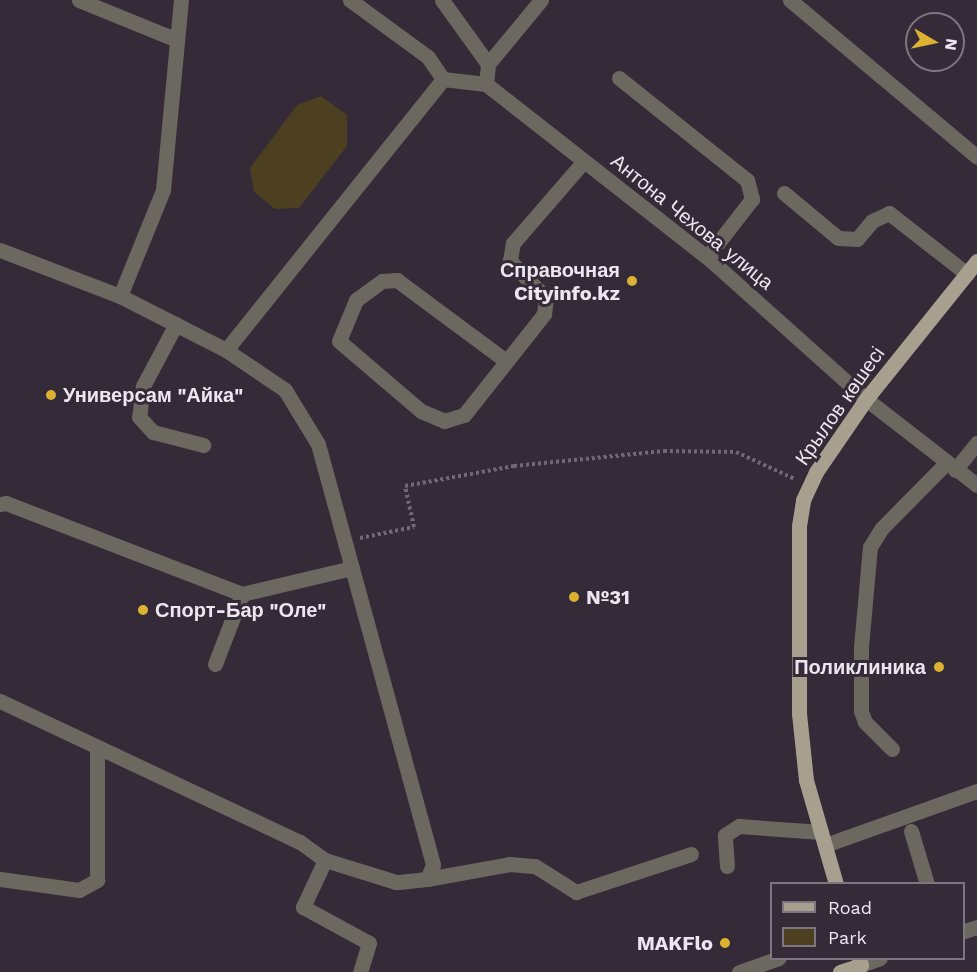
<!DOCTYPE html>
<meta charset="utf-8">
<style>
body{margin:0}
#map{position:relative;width:977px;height:972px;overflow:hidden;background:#342a38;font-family:"Work Sans",sans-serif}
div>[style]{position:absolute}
.green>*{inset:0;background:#4c4021}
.path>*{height:4px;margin-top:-2px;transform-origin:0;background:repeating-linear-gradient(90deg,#716874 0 3px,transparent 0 6px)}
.minor>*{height:15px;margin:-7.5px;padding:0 7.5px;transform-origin:7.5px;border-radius:7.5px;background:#6b685f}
.major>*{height:15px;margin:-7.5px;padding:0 7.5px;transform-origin:7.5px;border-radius:7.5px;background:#a7a08f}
.dots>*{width:16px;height:16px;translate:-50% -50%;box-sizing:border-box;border:3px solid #342a38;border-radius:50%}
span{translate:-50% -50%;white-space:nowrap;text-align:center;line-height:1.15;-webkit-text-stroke:6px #342a38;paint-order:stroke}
.street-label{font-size:20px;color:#ede6f0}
.poi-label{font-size:20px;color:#ede6f0;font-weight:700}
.right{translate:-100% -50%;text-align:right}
.left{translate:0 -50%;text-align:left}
.legend{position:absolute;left:770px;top:882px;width:195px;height:78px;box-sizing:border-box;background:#342a38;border:2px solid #7e7582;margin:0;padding:8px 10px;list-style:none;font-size:18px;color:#ede6f0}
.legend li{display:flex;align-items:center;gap:12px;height:30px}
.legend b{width:30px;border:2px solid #7e7582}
.north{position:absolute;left:905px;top:12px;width:60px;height:60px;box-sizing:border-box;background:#342a38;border:2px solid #7e7582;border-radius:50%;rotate:99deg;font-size:16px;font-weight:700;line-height:24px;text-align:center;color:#ede6f0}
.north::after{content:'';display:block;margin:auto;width:21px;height:27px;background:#dcb233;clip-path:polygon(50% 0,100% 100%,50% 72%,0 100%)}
</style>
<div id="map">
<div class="green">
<div style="clip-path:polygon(321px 96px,347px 115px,347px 146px,299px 208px,275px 209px,254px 192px,250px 168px,297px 105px)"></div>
</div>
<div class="path">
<div style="left:360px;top:538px;width:55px;rotate:-11.5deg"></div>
<div style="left:414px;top:527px;width:42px;rotate:-102.4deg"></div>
<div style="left:405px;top:486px;width:111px;rotate:-10.4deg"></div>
<div style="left:514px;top:466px;width:151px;rotate:-5.7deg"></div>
<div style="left:664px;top:451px;width:72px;rotate:0.8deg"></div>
<div style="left:736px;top:452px;width:65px;rotate:24.6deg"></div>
</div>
<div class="minor">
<div style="left:79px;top:0;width:106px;rotate:22.2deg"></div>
<div style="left:350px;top:0;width:97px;rotate:36.2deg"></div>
<div style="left:428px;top:57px;width:27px;rotate:56deg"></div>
<div style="left:442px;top:0;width:79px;rotate:54.3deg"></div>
<div style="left:790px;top:0;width:244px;rotate:40deg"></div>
<div style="left:619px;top:78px;width:164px;rotate:38.6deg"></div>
<div style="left:747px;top:180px;width:20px;rotate:75deg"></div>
<div style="left:752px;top:199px;width:73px;rotate:127.8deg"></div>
<div style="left:486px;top:84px;width:281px;rotate:38.1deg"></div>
<div style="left:707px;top:257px;width:213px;rotate:41.8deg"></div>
<div style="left:866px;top:399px;width:140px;rotate:37.8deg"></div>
<div style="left:784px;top:193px;width:70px;rotate:39.8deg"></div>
<div style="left:838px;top:238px;width:19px;rotate:3deg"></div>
<div style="left:857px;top:239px;width:23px;rotate:-50deg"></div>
<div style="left:872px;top:221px;width:19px;rotate:-25deg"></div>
<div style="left:889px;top:213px;width:99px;rotate:38deg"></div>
<div style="left:0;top:250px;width:129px;rotate:21deg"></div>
<div style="left:120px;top:296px;width:119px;rotate:27deg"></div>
<div style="left:226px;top:350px;width:71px;rotate:34.1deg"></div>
<div style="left:285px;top:390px;width:63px;rotate:58.6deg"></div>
<div style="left:318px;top:444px;width:436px;rotate:74.7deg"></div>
<div style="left:433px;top:865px;width:15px;rotate:113deg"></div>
<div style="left:427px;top:879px;width:31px;rotate:174deg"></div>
<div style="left:396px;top:882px;width:74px;rotate:-162.8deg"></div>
<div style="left:120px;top:296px;width:114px;rotate:-67.9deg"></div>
<div style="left:163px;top:190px;width:191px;rotate:-84.6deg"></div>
<div style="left:176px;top:324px;width:70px;rotate:118deg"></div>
<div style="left:143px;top:386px;width:31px;rotate:97deg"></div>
<div style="left:139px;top:417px;width:21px;rotate:47deg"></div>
<div style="left:153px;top:432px;width:52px;rotate:14.6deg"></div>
<div style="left:226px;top:350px;width:347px;rotate:-51.3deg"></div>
<div style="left:443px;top:79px;width:43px;rotate:6.6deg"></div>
<div style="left:486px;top:84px;width:20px;rotate:-84deg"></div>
<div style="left:488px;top:64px;width:83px;rotate:-50.4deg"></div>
<div style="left:506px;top:361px;width:136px;rotate:-143.4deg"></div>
<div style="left:397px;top:280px;width:15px;rotate:176deg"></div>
<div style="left:382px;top:281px;width:32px;rotate:144deg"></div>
<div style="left:356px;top:300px;width:44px;rotate:112.5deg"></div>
<div style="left:339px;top:341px;width:108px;rotate:40.5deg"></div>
<div style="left:421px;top:411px;width:25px;rotate:23deg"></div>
<div style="left:444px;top:421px;width:21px;rotate:-17deg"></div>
<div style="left:464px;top:415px;width:129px;rotate:-51.6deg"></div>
<div style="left:544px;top:314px;width:16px;rotate:-83deg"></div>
<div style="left:546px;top:298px;width:52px;rotate:-134.2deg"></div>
<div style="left:510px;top:261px;width:18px;rotate:-81deg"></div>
<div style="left:513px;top:243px;width:108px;rotate:-49.1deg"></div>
<div style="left:955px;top:470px;width:35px;rotate:-51deg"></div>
<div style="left:0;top:504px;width:6px;rotate:-9deg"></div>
<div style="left:6px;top:503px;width:253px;rotate:21.1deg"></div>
<div style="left:242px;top:594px;width:113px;rotate:-13.3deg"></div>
<div style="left:215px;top:664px;width:75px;rotate:-68.9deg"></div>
<div style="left:0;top:701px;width:331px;rotate:25.2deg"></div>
<div style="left:300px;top:842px;width:31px;rotate:36deg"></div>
<div style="left:325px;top:860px;width:52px;rotate:115.1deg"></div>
<div style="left:303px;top:907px;width:75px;rotate:28.6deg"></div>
<div style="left:369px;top:943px;width:30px;rotate:107deg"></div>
<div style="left:892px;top:749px;width:38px;rotate:-135deg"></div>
<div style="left:865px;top:722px;width:12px;rotate:-110deg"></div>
<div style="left:861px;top:711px;width:64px;rotate:-90deg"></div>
<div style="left:861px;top:647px;width:100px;rotate:-84.9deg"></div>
<div style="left:870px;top:547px;width:22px;rotate:-58deg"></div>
<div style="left:882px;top:528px;width:91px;rotate:-45.4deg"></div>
<div style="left:911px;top:831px;width:55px;rotate:73.2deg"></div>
<div style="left:825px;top:845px;width:161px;rotate:-19.6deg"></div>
<div style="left:727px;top:866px;width:31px;rotate:-94deg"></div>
<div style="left:725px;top:835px;width:17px;rotate:-33deg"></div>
<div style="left:739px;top:826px;width:82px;rotate:4.2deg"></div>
<div style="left:0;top:879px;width:80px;rotate:7.9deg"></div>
<div style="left:79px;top:890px;width:21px;rotate:-29deg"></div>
<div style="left:97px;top:880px;width:132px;rotate:-90deg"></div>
<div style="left:427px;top:879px;width:84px;rotate:-10.2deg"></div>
<div style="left:510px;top:864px;width:25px;rotate:5deg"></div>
<div style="left:535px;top:866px;width:49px;rotate:32.4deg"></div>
<div style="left:576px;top:892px;width:121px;rotate:-18.3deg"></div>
<div style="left:964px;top:931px;width:14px;rotate:-17deg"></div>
<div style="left:861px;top:965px;width:20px;rotate:-20deg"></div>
<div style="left:739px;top:972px;width:42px;rotate:-19.3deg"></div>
</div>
<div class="major">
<div style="left:836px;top:884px;width:108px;rotate:-106.1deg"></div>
<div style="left:806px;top:780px;width:67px;rotate:-96deg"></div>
<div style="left:799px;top:713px;width:187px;rotate:-90deg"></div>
<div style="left:799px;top:526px;width:26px;rotate:-81deg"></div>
<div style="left:803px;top:500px;width:31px;rotate:-65deg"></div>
<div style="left:816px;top:472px;width:88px;rotate:-55.6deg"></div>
<div style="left:866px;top:399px;width:177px;rotate:-51.2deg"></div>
<div style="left:840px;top:972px;width:22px;rotate:-18deg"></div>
<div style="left:861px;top:965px;width:7px;rotate:-106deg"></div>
</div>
<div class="dots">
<div style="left:632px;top:281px;background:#dcb233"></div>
<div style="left:51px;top:395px;background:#dcb233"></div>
<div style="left:574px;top:597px;background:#dcb233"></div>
<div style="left:143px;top:610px;background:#dcb233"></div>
<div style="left:939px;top:667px;background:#dcb233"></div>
<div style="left:725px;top:943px;background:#dcb233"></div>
</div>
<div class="street-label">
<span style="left:692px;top:222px;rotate:39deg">Антона Чехова улица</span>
<span style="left:840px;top:406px;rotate:-55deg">Крылов көшесі</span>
</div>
<div class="poi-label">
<span class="right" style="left:620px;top:282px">Справочная<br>Cityinfo.kz</span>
<span class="left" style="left:63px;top:395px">Универсам "Айка"</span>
<span class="left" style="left:586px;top:597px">№31</span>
<span class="left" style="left:155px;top:610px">Спорт-Бар "Оле"</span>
<span class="right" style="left:926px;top:667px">Поликлиника</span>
<span class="right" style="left:713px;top:943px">MAKFlo</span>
</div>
<ul class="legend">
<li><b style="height:8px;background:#a7a08f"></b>Road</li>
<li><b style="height:16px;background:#4c4021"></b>Park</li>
</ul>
<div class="north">N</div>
</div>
